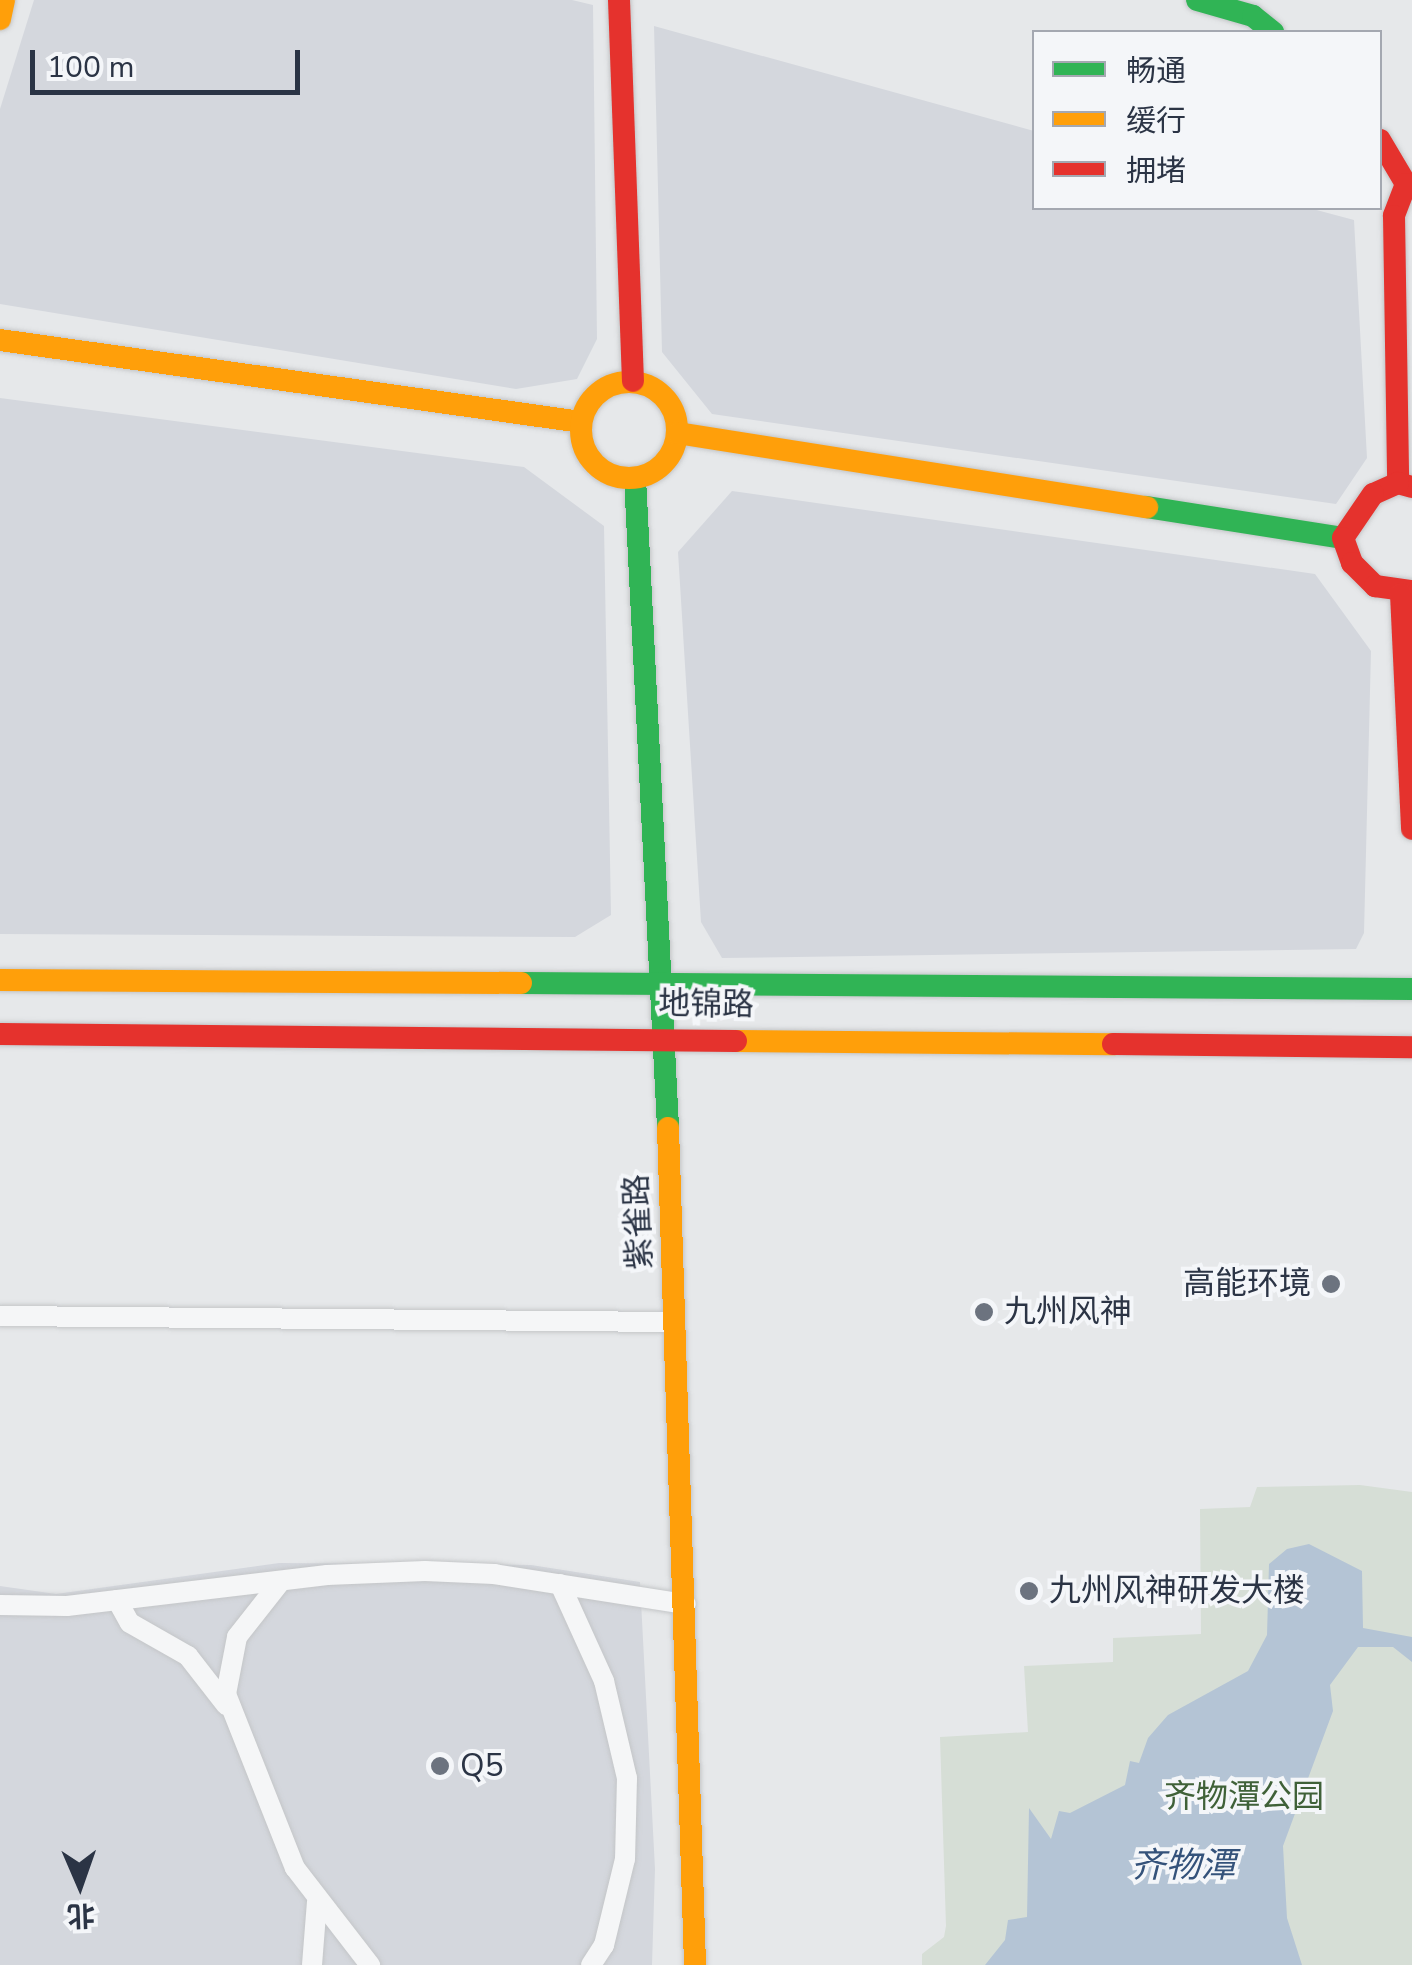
<!DOCTYPE html>
<meta charset="utf-8">
<style>
body{margin:0}
#map{position:relative;width:1412px;height:1965px;overflow:hidden;background:#e6e8ea;font-family:"Nunito Sans","Noto Sans SC",sans-serif}
div>[style]{position:absolute}
.built>*{inset:0;background:#d4d7dd}
.green>*{inset:0;background:#d6ded6}
.water>*{inset:0;background:#b4c4d5}
.roads{filter:drop-shadow(0 0 2px #c4c6c8) drop-shadow(0 0 2px #c4c6c8)}
.street>*{height:20px;margin:-10px;padding:0 10px;transform-origin:10px;border-radius:10px;background:#f5f6f7}
.fast>*{height:22px;margin:-11px;padding:0 11px;transform-origin:11px;border-radius:11px;background:#30b455}
.slow>*{height:22px;margin:-11px;padding:0 11px;transform-origin:11px;border-radius:11px;background:#ff9f0a}
.slow>.ring{margin:-11px;padding:0;box-sizing:content-box;background:none;border:22px solid #ff9f0a;border-radius:50%}
.jam>*{height:22px;margin:-11px;padding:0 11px;transform-origin:11px;border-radius:11px;background:#e5322d}
.dots>*{width:28px;height:28px;translate:-50% -50%;box-sizing:border-box;border:5px solid #f4f6f9;border-radius:50%}
span{translate:-50% -50%;white-space:nowrap;text-align:center;line-height:1.15;-webkit-text-stroke:8px #f4f6f9;paint-order:stroke}
.street-label{font-size:32px;color:#2b3445}
.poi-label{font-size:32px;color:#2b3445}
.right{translate:-100% -50%;text-align:right}
.left{translate:0 -50%;text-align:left}
.park-label{font-size:32px;color:#3f6138}
.water-label{font-size:35px;color:#34527a;font-style:italic}
.legend{position:absolute;left:1032px;top:30px;width:350px;height:180px;box-sizing:border-box;background:#f4f6f9;border:2px solid #a4a8b1;margin:0;padding:12px 18px;list-style:none;font-size:30px;color:#2b3445}
.legend li{display:flex;align-items:center;gap:20px;height:50px}
.legend b{width:50px;border:2px solid #a4a8b1}
.north{position:absolute;left:30px;top:1835px;width:100px;height:100px;-webkit-text-stroke:8px #f4f6f9;paint-order:stroke;rotate:178deg;font-size:28px;font-weight:700;line-height:40px;text-align:center;color:#2b3445}
.north::after{content:'';display:block;margin:auto;width:35px;height:45px;background:#2b3445;clip-path:polygon(50% 0,100% 100%,50% 72%,0 100%)}
.scale{position:absolute;left:30px;top:50px;width:270px;height:45px;box-sizing:border-box;border:5px solid #2b3445;border-top:0;padding-left:12px;font-size:30px;line-height:35px;white-space:nowrap;color:#2b3445;-webkit-text-stroke:8px #f4f6f9;paint-order:stroke}
</style>
<div id="map">
<div class="built">
<div style="clip-path:polygon(34px 0,572px 0,593px 5px,597px 339px,577px 379px,516px 389px,0 304px,0 109px)"></div>
<div style="clip-path:polygon(654px 26px,1034px 131px,1034px 208px,1309px 208px,1354px 220px,1367px 458px,1336px 504px,712px 414px,662px 352px)"></div>
<div style="clip-path:polygon(0 398px,524px 467px,604px 526px,611px 915px,575px 937px,0 934px)"></div>
<div style="clip-path:polygon(732px 491px,1315px 574px,1371px 651px,1364px 933px,1356px 949px,722px 958px,701px 922px,678px 552px)"></div>
<div style="clip-path:polygon(279px 1563px,531px 1565px,640px 1582px,655px 1869px,652px 1965px,0 1965px,0 1586px,56px 1594px)"></div>
</div>
<div class="green">
<div style="clip-path:polygon(1360px 1485px,1412px 1492px,1412px 1965px,922px 1965px,922px 1954px,944px 1937px,946px 1926px,940px 1737px,1028px 1732px,1024px 1666px,1113px 1662px,1113px 1638px,1201px 1634px,1200px 1509px,1250px 1507px,1257px 1487px)"></div>
</div>
<div class="water">
<div style="clip-path:polygon(1309px 1544px,1362px 1571px,1363px 1628px,1412px 1637px,1412px 1662px,1393px 1647px,1358px 1647px,1330px 1685px,1333px 1711px,1283px 1846px,1287px 1918px,1302px 1965px,985px 1965px,1005px 1940px,1008px 1920px,1027px 1917px,1029px 1808px,1051px 1839px,1059px 1811px,1070px 1813px,1125px 1785px,1130px 1761px,1139px 1763px,1148px 1738px,1168px 1715px,1248px 1671px,1267px 1635px,1269px 1564px,1287px 1549px)"></div>
</div>
<div class="roads">
<div class="street">
<div style="left:0;top:1316px;width:675px;rotate:0.51deg"></div>
<div style="left:281px;top:1581px;width:71px;rotate:128.2deg"></div>
<div style="left:237px;top:1637px;width:58px;rotate:100.9deg"></div>
<div style="left:226px;top:1694px;width:187px;rotate:68.4deg"></div>
<div style="left:295px;top:1868px;width:123px;rotate:52.3deg"></div>
<div style="left:560px;top:1584px;width:107px;rotate:65.6deg"></div>
<div style="left:604px;top:1681px;width:100px;rotate:76.7deg"></div>
<div style="left:627px;top:1778px;width:81px;rotate:91.4deg"></div>
<div style="left:625px;top:1859px;width:89px;rotate:103.7deg"></div>
<div style="left:604px;top:1945px;width:24px;rotate:123deg"></div>
<div style="left:117px;top:1600px;width:26px;rotate:61deg"></div>
<div style="left:130px;top:1623px;width:67px;rotate:29.6deg"></div>
<div style="left:188px;top:1656px;width:62px;rotate:52.2deg"></div>
<div style="left:0;top:1605px;width:67px;rotate:0.9deg"></div>
<div style="left:67px;top:1606px;width:262px;rotate:-6.8deg"></div>
<div style="left:327px;top:1575px;width:98px;rotate:-2.3deg"></div>
<div style="left:425px;top:1571px;width:69px;rotate:2.5deg"></div>
<div style="left:494px;top:1574px;width:194px;rotate:8.9deg"></div>
<div style="left:312px;top:1965px;width:63px;rotate:-85.5deg"></div>
</div>
<div class="fast">
<div style="left:1197px;top:0;width:58px;rotate:15.9deg"></div>
<div style="left:1253px;top:16px;width:26px;rotate:39deg"></div>
<div style="left:635px;top:478px;width:651px;rotate:87.09deg"></div>
<div style="left:1147px;top:507px;width:198px;rotate:9deg"></div>
<div style="left:521px;top:983px;width:891px;rotate:0.39deg"></div>
</div>
<div class="slow">
<div style="left:0;top:19px;width:19px;rotate:-78deg"></div>
<div style="left:0;top:340px;width:587px;rotate:8.03deg"></div>
<div class="ring" style="left:581px;top:382px;width:74px;height:74px"></div>
<div style="left:678px;top:433px;width:475px;rotate:9deg"></div>
<div style="left:0;top:980px;width:521px;rotate:0.33deg"></div>
<div style="left:736px;top:1041px;width:377px;rotate:0.5deg"></div>
<div style="left:668px;top:1128px;width:837px;rotate:88.15deg"></div>
</div>
<div class="jam">
<div style="left:619px;top:0;width:381px;rotate:87.9deg"></div>
<div style="left:1380px;top:140px;width:51px;rotate:59.4deg"></div>
<div style="left:1406px;top:184px;width:34px;rotate:111deg"></div>
<div style="left:1394px;top:216px;width:267px;rotate:89.1deg"></div>
<div style="left:1412px;top:487px;width:15px;rotate:-164deg"></div>
<div style="left:1398px;top:483px;width:27px;rotate:156deg"></div>
<div style="left:1373px;top:494px;width:53px;rotate:124.3deg"></div>
<div style="left:1343px;top:538px;width:27px;rotate:70deg"></div>
<div style="left:1352px;top:563px;width:33px;rotate:45deg"></div>
<div style="left:1375px;top:586px;width:37px;rotate:8deg"></div>
<div style="left:1401px;top:594px;width:235px;rotate:87.3deg"></div>
<div style="left:0;top:1034px;width:736px;rotate:0.54deg"></div>
<div style="left:1113px;top:1044px;width:299px;rotate:0.6deg"></div>
</div>
</div>
<div class="dots">
<div style="left:1331px;top:1284px;background:#6c737f"></div>
<div style="left:984px;top:1312px;background:#6c737f"></div>
<div style="left:1029px;top:1591px;background:#6c737f"></div>
<div style="left:440px;top:1766px;background:#6c737f"></div>
</div>
<div class="street-label">
<span style="left:706px;top:1005px;rotate:1deg">地锦路</span>
<span style="left:639px;top:1222px;rotate:-92deg">紫雀路</span>
</div>
<div class="poi-label">
<span class="right" style="left:1311px;top:1284px">高能环境</span>
<span class="left" style="left:1004px;top:1312px">九州风神</span>
<span class="left" style="left:1049px;top:1591px">九州风神研发大楼</span>
<span class="left" style="left:460px;top:1766px">Q5</span>
</div>
<div class="park-label">
<span style="left:1244px;top:1797px">齐物潭公园</span>
</div>
<div class="water-label">
<span style="left:1183px;top:1866px">齐物潭</span>
</div>
<ul class="legend">
<li><b style="height:12px;background:#30b455"></b>畅通</li>
<li><b style="height:12px;background:#ff9f0a"></b>缓行</li>
<li><b style="height:12px;background:#e5322d"></b>拥堵</li>
</ul>
<div class="north">北</div>
<div class="scale">100 m</div>
</div>
